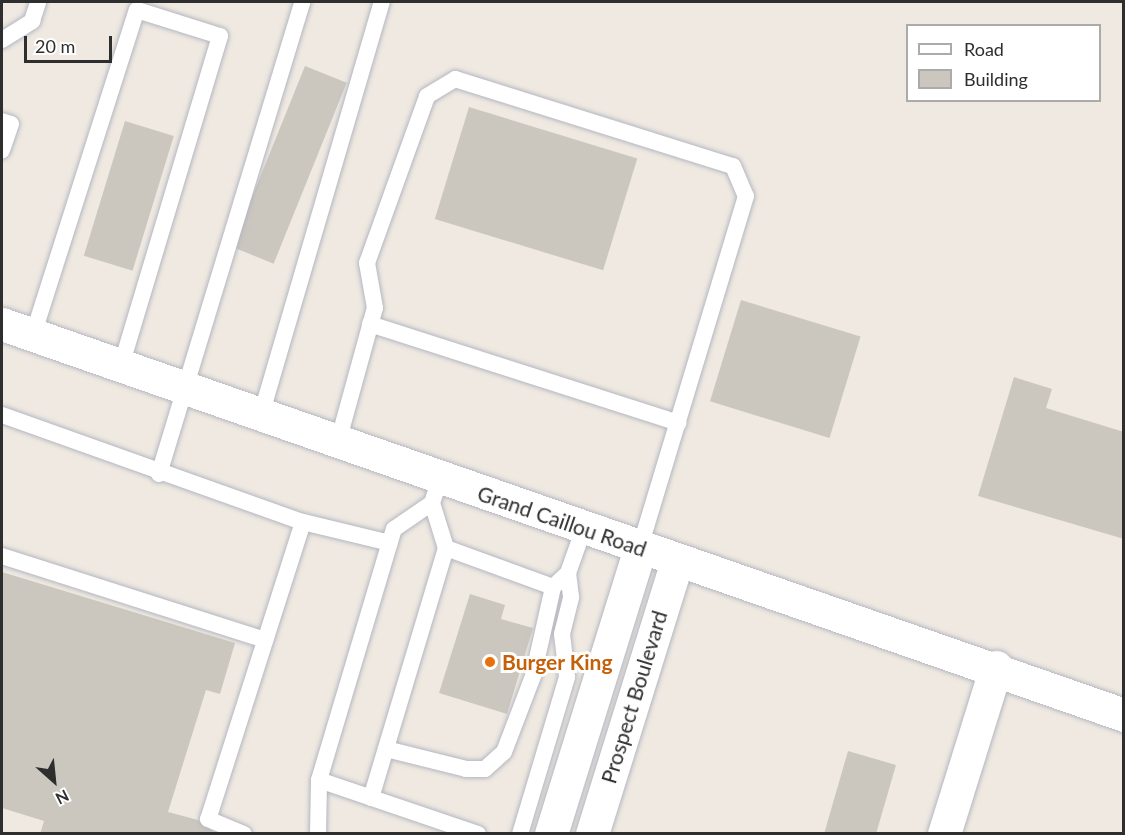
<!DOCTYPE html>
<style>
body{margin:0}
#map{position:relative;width:1125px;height:835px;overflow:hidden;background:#efe9e1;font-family:Lato,sans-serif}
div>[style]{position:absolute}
.building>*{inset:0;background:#cbc7bf;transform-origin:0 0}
.roads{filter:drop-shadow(0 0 2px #b4b7c1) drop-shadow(0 0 2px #b4b7c1)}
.lane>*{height:16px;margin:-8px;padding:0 8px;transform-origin:8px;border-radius:8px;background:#fff}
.street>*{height:33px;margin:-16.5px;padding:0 16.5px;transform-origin:16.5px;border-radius:16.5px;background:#fff}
.secondary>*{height:33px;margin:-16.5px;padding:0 16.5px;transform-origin:16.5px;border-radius:16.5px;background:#fff}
.dots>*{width:16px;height:16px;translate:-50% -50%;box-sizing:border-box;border:3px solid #fff;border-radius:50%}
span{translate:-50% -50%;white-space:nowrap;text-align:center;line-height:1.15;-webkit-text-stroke:6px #fff;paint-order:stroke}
.street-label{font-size:21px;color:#2e2e2e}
.food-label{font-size:21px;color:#c56008;font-weight:700}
.left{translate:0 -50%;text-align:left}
.frame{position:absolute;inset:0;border:3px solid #2e2e2e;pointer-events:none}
.legend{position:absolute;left:906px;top:24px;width:195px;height:78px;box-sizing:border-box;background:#fff;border:2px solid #ababab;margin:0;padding:8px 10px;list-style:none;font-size:18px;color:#2e2e2e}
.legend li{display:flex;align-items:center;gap:12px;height:30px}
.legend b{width:30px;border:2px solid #ababab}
.north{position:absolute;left:24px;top:751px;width:60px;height:60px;-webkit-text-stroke:4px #fff;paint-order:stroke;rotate:153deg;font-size:16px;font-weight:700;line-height:24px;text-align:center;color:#2e2e2e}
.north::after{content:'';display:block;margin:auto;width:21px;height:27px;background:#2e2e2e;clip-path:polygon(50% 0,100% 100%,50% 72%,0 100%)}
.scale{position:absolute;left:24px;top:36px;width:88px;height:27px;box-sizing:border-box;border:3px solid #2e2e2e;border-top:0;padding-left:8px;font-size:18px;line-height:21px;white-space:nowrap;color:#2e2e2e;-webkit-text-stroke:4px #fff;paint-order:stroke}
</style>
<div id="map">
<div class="building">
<div style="left:305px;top:66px;width:45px;height:195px;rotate:22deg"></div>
<div style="left:469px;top:107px;width:176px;height:117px;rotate:17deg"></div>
<div style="left:125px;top:121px;width:51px;height:141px;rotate:17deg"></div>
<div style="left:741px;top:300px;width:125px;height:106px;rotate:17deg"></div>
<div style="clip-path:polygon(1014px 377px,1052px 389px,1046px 408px,1124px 432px,1124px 539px,978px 496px)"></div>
<div style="clip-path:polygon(2px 572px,235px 643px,220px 694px,206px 690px,168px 812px,198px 820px,216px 834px,40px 834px,44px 821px,2px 808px)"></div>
<div style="clip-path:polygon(470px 594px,505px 605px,501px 619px,533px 628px,507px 714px,439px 693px)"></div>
<div style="clip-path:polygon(848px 751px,896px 765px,876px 834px,824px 834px)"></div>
</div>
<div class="roads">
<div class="lane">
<div style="left:2px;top:40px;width:36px;rotate:-32deg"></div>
<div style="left:32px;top:21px;width:20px;rotate:-72deg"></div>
<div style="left:2px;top:121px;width:9px;rotate:18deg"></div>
<div style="left:11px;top:124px;width:28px;rotate:109deg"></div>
<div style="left:370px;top:324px;width:324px;rotate:17.8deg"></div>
<div style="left:33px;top:335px;width:341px;rotate:-72.3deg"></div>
<div style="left:137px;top:10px;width:87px;rotate:17.4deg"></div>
<div style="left:220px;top:36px;width:345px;rotate:106.7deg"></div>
<div style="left:2px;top:415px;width:319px;rotate:19.6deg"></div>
<div style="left:303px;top:522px;width:312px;rotate:107.7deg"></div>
<div style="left:208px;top:819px;width:39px;rotate:23deg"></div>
<div style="left:261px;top:415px;width:430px;rotate:-73.7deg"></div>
<div style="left:338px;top:442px;width:139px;rotate:-74.6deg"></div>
<div style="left:375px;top:308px;width:46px;rotate:-100.1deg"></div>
<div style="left:367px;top:263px;width:177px;rotate:-70.2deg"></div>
<div style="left:427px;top:96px;width:33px;rotate:-31deg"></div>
<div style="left:455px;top:79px;width:291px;rotate:17.4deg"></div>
<div style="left:733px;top:166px;width:33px;rotate:67deg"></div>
<div style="left:746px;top:196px;width:368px;rotate:106.8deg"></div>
<div style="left:159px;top:474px;width:493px;rotate:-73.1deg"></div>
<div style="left:303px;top:522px;width:89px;rotate:13.6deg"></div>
<div style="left:446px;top:548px;width:114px;rotate:20deg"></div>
<div style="left:2px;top:556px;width:276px;rotate:17.7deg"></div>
<div style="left:386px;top:749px;width:82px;rotate:14deg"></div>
<div style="left:466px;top:769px;width:19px"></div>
<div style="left:485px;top:769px;width:25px;rotate:-42deg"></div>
<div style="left:504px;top:752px;width:81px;rotate:-69.1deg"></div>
<div style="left:533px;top:676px;width:91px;rotate:-77.3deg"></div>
<div style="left:553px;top:587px;width:21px;rotate:-43deg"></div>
<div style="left:568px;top:573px;width:48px;rotate:-70.4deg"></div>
<div style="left:319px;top:780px;width:168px;rotate:18.8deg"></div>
<div style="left:371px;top:798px;width:261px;rotate:-73.3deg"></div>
<div style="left:446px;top:548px;width:47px;rotate:-107.3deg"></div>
<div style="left:318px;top:834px;width:54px;rotate:-88.9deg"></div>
<div style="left:319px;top:780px;width:262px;rotate:-73.4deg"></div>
<div style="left:394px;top:529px;width:46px;rotate:-34.4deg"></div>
<div style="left:432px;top:503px;width:25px;rotate:-72deg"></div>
<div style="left:520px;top:834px;width:164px;rotate:-73.3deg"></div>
<div style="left:567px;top:677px;width:43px;rotate:-96.6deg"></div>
<div style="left:562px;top:634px;width:38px;rotate:-76deg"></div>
<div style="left:571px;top:597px;width:24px;rotate:-97deg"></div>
</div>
<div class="street">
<div style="left:944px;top:834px;width:175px;rotate:-72.7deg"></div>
</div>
<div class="secondary">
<div style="left:2px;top:324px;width:1188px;rotate:19.21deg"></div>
<div style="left:551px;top:834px;width:300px;rotate:-72.7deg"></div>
<div style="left:592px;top:834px;width:286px;rotate:-72.7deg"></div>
</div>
</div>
<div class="dots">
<div style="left:490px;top:662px;background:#e8710a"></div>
</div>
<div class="street-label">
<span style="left:562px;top:521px;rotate:19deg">Grand Caillou Road</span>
<span style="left:634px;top:697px;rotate:-73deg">Prospect Boulevard</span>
</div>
<div class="food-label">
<span class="left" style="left:502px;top:662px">Burger King</span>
</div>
<div class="frame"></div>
<ul class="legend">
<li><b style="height:8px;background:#fff"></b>Road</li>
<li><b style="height:16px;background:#cbc7bf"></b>Building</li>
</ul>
<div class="north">N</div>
<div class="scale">20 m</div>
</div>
